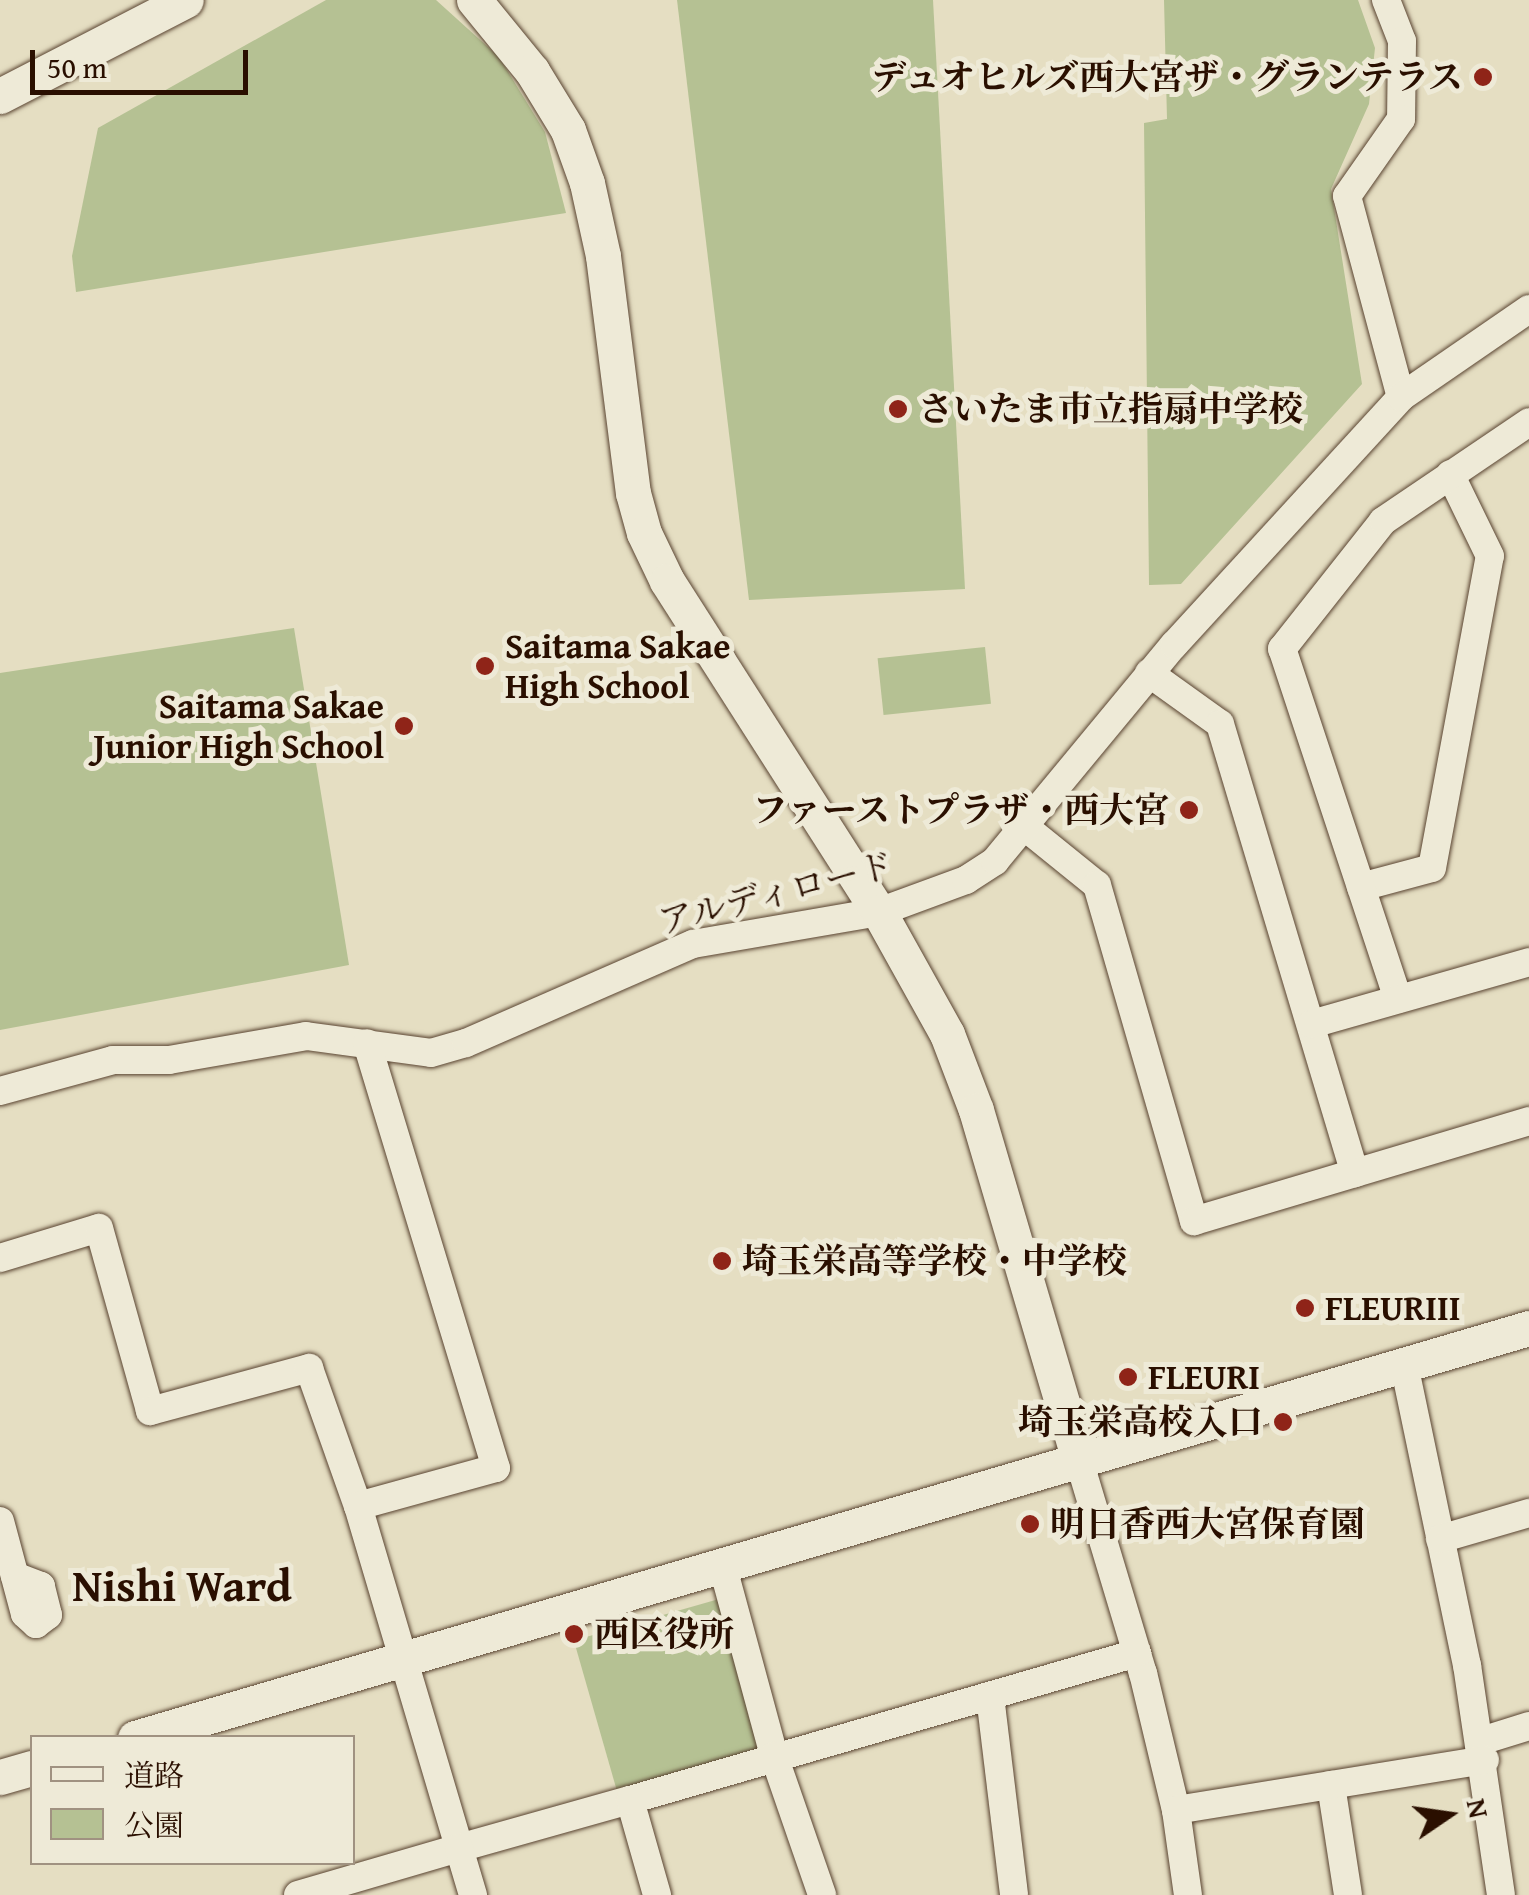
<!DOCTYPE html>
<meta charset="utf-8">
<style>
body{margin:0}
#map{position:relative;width:1529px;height:1895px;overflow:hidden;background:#e5dec2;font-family:"Gentium Book Plus","Noto Serif JP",serif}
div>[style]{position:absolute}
.green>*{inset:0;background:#b5c193;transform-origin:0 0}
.roads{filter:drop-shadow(0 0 2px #594330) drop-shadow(0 0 2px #594330)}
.minor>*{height:28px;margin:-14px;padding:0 14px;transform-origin:14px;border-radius:14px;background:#eeead7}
.tertiary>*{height:35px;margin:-17.5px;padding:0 17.5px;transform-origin:17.5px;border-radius:17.5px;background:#eeead7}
.dots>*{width:28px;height:28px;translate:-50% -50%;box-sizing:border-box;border:5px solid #eeead7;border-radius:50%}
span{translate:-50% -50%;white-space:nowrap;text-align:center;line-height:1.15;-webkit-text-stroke:10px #eeead7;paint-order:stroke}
.poi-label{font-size:35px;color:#2a0f00;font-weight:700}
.right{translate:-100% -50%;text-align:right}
.left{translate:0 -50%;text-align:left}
.street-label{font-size:35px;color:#2a0f00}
.district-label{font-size:45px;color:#2a0f00;font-weight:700}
.legend{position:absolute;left:30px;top:1735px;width:325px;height:130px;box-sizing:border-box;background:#eeead7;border:2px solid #a09281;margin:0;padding:12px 18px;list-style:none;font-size:30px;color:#2a0f00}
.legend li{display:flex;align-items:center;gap:20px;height:50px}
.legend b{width:50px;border:2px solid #a09281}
.north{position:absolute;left:1399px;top:1765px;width:100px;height:100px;-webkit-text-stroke:8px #eeead7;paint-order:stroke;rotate:77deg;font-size:28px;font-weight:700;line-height:40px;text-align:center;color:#2a0f00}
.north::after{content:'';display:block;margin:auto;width:35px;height:45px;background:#2a0f00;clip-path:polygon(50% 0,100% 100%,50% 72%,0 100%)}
.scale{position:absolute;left:30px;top:50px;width:218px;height:45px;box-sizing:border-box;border:5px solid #2a0f00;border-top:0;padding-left:12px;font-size:30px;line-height:35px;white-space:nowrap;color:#2a0f00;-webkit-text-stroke:8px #eeead7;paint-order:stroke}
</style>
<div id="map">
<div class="green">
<div style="clip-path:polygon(326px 0,436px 0,499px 57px,545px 132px,566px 213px,76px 292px,72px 256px,98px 128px)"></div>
<div style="clip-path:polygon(677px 0,933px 0,965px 589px,749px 600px)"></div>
<div style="clip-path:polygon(1164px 0,1358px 0,1375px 48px,1369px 104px,1331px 189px,1362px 384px,1181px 584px,1149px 585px,1144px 123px,1167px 119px)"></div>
<div style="clip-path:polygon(294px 628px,349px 965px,0 1030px,0 673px)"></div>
<div style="left:985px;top:647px;width:57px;height:108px;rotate:84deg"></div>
<div style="left:719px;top:1599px;width:156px;height:151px;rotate:74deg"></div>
</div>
<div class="roads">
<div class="minor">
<div style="left:1386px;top:0;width:44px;rotate:68.7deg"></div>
<div style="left:1402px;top:41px;width:78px;rotate:90.7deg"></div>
<div style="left:1401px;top:119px;width:94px;rotate:125deg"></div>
<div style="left:1347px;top:196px;width:208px;rotate:75deg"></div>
<div style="left:1149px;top:673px;width:87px;rotate:35.7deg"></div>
<div style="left:1220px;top:724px;width:469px;rotate:73.3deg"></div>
<div style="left:1025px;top:827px;width:92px;rotate:38.9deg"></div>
<div style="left:1097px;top:885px;width:350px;rotate:73.9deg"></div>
<div style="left:1194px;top:1221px;width:350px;rotate:-16.6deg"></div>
<div style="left:1361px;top:887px;width:73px;rotate:-15deg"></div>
<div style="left:1432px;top:868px;width:317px;rotate:-79.5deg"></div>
<div style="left:1490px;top:556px;width:91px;rotate:-116deg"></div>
<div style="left:1398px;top:999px;width:369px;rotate:-108.3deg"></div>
<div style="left:1282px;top:649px;width:163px;rotate:-51.7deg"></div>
<div style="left:1383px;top:521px;width:176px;rotate:-34.1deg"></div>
<div style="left:1312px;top:1024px;width:226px;rotate:-15.9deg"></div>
<div style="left:0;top:1091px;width:117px;rotate:-15.3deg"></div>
<div style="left:113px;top:1060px;width:56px"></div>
<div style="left:169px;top:1060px;width:139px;rotate:-9.9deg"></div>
<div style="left:306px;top:1036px;width:126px;rotate:7.7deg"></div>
<div style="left:431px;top:1053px;width:36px;rotate:-16deg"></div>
<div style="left:466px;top:1043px;width:248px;rotate:-23.6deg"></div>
<div style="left:693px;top:944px;width:189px;rotate:-9.8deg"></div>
<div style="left:879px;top:912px;width:93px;rotate:-20.2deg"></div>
<div style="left:966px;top:880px;width:35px;rotate:-33deg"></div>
<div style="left:995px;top:861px;width:281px;rotate:-50.4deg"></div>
<div style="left:1174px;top:645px;width:336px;rotate:-47.5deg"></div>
<div style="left:1401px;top:397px;width:155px;rotate:-34.5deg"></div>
<div style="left:0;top:1258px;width:103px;rotate:-16.9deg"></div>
<div style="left:99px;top:1228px;width:190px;rotate:74.4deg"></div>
<div style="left:150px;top:1411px;width:165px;rotate:-15.1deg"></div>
<div style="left:309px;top:1368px;width:146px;rotate:70.5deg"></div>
<div style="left:358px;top:1506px;width:357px;rotate:73.5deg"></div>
<div style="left:459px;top:1848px;width:178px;rotate:-15.7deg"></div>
<div style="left:630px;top:1800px;width:99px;rotate:74.1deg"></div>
<div style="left:1404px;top:1364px;width:308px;rotate:78.2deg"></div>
<div style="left:1467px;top:1665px;width:232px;rotate:81.6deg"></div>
<div style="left:1078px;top:1457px;width:226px;rotate:73.3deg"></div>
<div style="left:1143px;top:1673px;width:141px;rotate:76.5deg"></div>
<div style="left:1176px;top:1810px;width:86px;rotate:82deg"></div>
<div style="left:358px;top:1506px;width:143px;rotate:-15.4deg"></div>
<div style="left:496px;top:1468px;width:444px;rotate:-106.9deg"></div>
<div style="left:0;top:1521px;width:96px;rotate:75deg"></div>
<div style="left:25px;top:1614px;width:15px;rotate:42deg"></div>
<div style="left:36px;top:1624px;width:15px;rotate:-37deg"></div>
<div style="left:48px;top:1615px;width:30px;rotate:-104deg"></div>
<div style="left:41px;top:1586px;width:28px;rotate:-159deg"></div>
<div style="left:1440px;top:1539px;width:93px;rotate:-16.3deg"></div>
<div style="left:722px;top:1564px;width:199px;rotate:74.8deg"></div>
<div style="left:774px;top:1756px;width:147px;rotate:70.9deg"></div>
<div style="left:990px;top:1696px;width:200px;rotate:83.1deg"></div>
<div style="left:1481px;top:1741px;width:50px;rotate:-17.4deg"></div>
<div style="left:1331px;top:1785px;width:111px;rotate:81.2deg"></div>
<div style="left:630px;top:1800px;width:528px;rotate:-16.17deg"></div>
<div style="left:1176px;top:1810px;width:313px;rotate:-9.2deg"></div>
<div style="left:298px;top:1895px;width:168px;rotate:-16.3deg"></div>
<div style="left:459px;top:1848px;width:49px;rotate:73.4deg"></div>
</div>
<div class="tertiary">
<div style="left:474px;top:0;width:92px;rotate:50.8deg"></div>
<div style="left:532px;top:71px;width:69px;rotate:58.6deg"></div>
<div style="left:568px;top:130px;width:56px;rotate:70.3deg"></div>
<div style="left:587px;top:183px;width:75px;rotate:77.6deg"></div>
<div style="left:603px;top:256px;width:239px;rotate:82.8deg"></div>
<div style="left:633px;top:493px;width:41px;rotate:74.6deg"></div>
<div style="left:644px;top:533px;width:53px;rotate:64.4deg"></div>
<div style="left:667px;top:581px;width:393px;rotate:57.4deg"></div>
<div style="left:879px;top:912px;width:140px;rotate:60.9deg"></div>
<div style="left:947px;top:1034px;width:81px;rotate:69.1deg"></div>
<div style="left:976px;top:1110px;width:362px;rotate:73.6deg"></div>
<div style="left:0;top:96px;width:209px;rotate:-27.3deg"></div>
<div style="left:135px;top:1738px;width:1453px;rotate:-16.39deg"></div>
<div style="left:0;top:1777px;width:33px;rotate:-16deg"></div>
</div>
</div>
<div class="dots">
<div style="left:1483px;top:77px;background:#8f2418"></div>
<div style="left:898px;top:409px;background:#8f2418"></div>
<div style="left:485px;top:666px;background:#8f2418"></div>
<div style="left:404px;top:726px;background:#8f2418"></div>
<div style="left:1189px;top:810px;background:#8f2418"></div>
<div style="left:722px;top:1261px;background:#8f2418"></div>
<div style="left:1305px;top:1308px;background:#8f2418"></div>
<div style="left:1128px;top:1377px;background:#8f2418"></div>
<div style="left:1283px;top:1422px;background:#8f2418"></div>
<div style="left:1030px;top:1524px;background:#8f2418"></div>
<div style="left:574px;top:1634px;background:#8f2418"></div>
</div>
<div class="poi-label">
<span class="right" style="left:1463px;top:77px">デュオヒルズ西大宮ザ・グランテラス</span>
<span class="left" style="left:918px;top:409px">さいたま市立指扇中学校</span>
<span class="left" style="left:505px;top:666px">Saitama Sakae<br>High School</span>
<span class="right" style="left:384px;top:726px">Saitama Sakae<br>Junior High School</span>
<span class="right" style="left:1169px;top:810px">ファーストプラザ・西大宮</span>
<span class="left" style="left:742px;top:1261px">埼玉栄高等学校・中学校</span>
<span class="left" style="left:1325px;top:1308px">FLEURⅢ</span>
<span class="left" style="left:1148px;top:1377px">FLEURⅠ</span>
<span class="right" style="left:1263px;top:1422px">埼玉栄高校入口</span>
<span class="left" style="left:1050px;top:1524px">明日香西大宮保育園</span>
<span class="left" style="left:594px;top:1634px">西区役所</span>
</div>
<div class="street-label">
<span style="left:776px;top:893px;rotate:-14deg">アルディロード</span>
</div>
<div class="district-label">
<span style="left:182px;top:1585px">Nishi Ward</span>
</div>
<ul class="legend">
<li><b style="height:12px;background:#eeead7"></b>道路</li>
<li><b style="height:28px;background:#b5c193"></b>公園</li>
</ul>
<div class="north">N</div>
<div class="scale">50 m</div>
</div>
